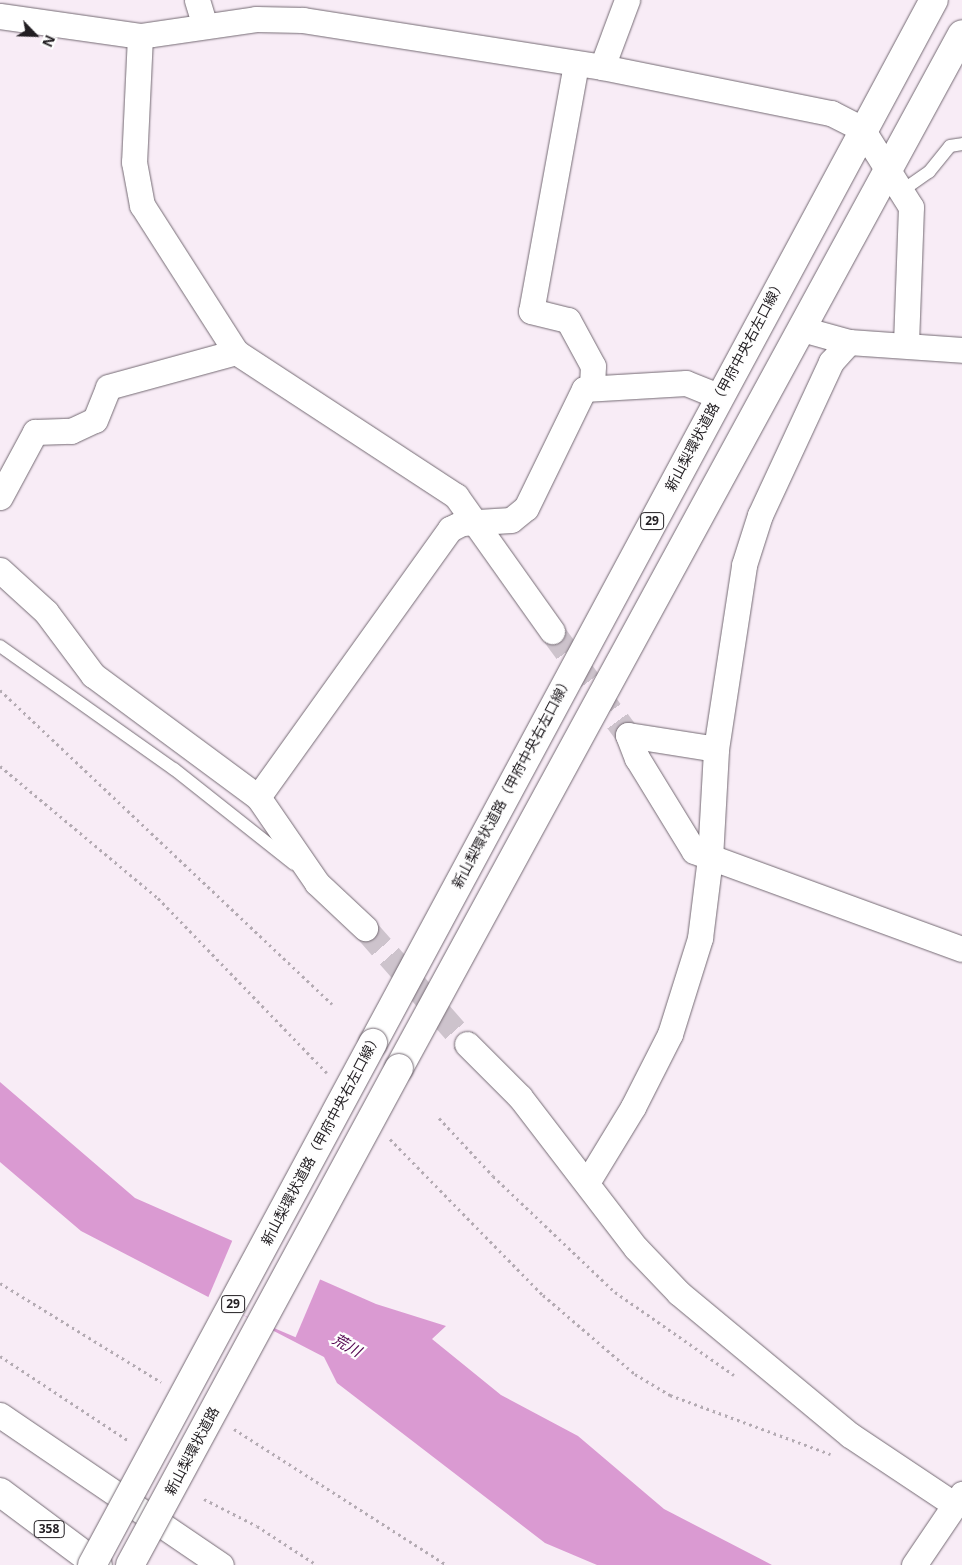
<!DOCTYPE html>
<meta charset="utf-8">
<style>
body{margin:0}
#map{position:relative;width:962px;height:1565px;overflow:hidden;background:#f8ecf6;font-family:"Noto Sans","Noto Sans JP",sans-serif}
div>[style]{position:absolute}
.water>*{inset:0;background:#da9ad2}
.pier>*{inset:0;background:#f8ecf6;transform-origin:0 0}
.minor-tunnel>*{height:25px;margin-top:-12.5px;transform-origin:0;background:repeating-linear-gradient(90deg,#cdc3cc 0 25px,transparent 0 37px)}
.path>*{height:3px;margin-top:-1.5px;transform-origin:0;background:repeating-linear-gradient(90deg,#b4abb3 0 2.5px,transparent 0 6.5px)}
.roads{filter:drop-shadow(0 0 1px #746a73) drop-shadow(0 0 1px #746a73)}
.service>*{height:12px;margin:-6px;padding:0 6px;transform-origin:6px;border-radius:6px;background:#fff}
.minor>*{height:25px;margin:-12.5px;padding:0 12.5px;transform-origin:12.5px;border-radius:12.5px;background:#fff}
.primary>*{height:28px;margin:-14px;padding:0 14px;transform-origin:14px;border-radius:14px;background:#fff}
.trunk>*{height:28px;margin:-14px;padding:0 14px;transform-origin:14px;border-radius:14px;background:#fff}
.bridges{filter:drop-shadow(0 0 1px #746a73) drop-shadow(0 0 1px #746a73)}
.primary-bridge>*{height:28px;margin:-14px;padding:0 14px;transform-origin:14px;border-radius:14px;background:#fff}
span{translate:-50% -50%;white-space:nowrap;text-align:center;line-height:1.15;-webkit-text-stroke:4.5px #fefefe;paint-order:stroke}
.shield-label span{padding:1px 4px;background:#fefefe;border:1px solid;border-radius:4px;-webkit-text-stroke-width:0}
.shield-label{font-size:12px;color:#221e22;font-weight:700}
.street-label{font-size:14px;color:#221e22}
.water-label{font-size:15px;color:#4f004c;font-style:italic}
.north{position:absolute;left:10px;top:10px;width:50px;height:50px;-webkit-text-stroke:4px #fefefe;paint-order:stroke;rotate:114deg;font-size:14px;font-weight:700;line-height:20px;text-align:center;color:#221e22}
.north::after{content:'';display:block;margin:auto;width:18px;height:22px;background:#221e22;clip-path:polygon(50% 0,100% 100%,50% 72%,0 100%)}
</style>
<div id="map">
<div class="water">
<div style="clip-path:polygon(0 1082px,135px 1198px,376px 1304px,446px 1326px,432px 1339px,501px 1395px,578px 1436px,664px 1509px,772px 1565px,597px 1565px,545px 1543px,337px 1383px,324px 1357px,81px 1231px,0 1162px)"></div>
</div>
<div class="pier">
<div style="left:233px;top:1239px;width:96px;height:66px;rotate:23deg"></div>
</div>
<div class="minor-tunnel">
<div style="left:552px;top:631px;width:129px;rotate:53.8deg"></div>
<div style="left:365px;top:928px;width:154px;rotate:48.7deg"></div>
</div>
<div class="path">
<div style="left:0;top:690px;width:457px;rotate:43.4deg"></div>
<div style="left:0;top:766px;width:206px;rotate:39.9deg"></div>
<div style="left:158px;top:898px;width:243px;rotate:46deg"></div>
<div style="left:439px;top:1118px;width:79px;rotate:47deg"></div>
<div style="left:493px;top:1176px;width:168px;rotate:43.6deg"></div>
<div style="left:615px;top:1292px;width:145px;rotate:34.9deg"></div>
<div style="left:390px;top:1139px;width:219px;rotate:45.6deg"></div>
<div style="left:543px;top:1295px;width:121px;rotate:40.7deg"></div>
<div style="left:635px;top:1374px;width:41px;rotate:31deg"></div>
<div style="left:670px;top:1395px;width:171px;rotate:20.2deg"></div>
<div style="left:0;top:1283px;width:189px;rotate:31.6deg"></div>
<div style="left:0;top:1356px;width:154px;rotate:33.4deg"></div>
<div style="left:234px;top:1429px;width:253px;rotate:32.6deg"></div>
<div style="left:204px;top:1499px;width:59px;rotate:27deg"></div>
<div style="left:257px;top:1526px;width:72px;rotate:33deg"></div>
</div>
<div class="roads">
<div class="service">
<div style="left:903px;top:190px;width:32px;rotate:-35deg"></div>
<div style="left:929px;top:172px;width:33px;rotate:-51deg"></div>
<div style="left:950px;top:146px;width:12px;rotate:-9deg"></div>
<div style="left:0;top:646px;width:213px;rotate:35.3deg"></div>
<div style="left:174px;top:769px;width:153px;rotate:38.4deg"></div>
</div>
<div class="minor">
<div style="left:197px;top:0;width:27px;rotate:73deg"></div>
<div style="left:0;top:16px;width:141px;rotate:8.1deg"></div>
<div style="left:140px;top:36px;width:117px;rotate:-8.3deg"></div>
<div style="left:256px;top:19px;width:47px;rotate:1.2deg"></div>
<div style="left:303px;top:20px;width:303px;rotate:8.9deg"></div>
<div style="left:602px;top:67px;width:234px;rotate:11.4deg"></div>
<div style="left:831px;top:113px;width:35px;rotate:27deg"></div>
<div style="left:862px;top:129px;width:92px;rotate:57.9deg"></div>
<div style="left:911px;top:207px;width:137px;rotate:92.1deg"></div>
<div style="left:140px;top:36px;width:126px;rotate:92.7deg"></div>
<div style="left:134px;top:162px;width:44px;rotate:79.5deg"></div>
<div style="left:142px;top:205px;width:174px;rotate:57.4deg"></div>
<div style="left:236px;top:352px;width:263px;rotate:33.2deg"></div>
<div style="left:456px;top:496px;width:166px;rotate:54.6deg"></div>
<div style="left:576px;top:64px;width:251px;rotate:100.3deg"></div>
<div style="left:531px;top:311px;width:38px;rotate:14deg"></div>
<div style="left:568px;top:320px;width:52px;rotate:61.5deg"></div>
<div style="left:593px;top:366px;width:21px;rotate:93deg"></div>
<div style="left:602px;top:67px;width:72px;rotate:-69.5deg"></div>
<div style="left:802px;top:329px;width:49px;rotate:15.5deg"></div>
<div style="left:849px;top:342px;width:113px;rotate:4deg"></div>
<div style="left:0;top:497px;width:74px;rotate:-61.7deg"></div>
<div style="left:35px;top:432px;width:36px;rotate:-2deg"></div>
<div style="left:71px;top:431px;width:26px;rotate:-25deg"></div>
<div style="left:95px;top:420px;width:35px;rotate:-68deg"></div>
<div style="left:108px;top:387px;width:133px;rotate:-15.3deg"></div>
<div style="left:0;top:570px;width:62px;rotate:42.4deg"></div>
<div style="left:46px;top:612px;width:79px;rotate:53.3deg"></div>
<div style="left:93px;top:675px;width:205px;rotate:36.5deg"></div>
<div style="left:258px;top:797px;width:104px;rotate:55.5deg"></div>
<div style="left:317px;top:883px;width:66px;rotate:43.2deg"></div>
<div style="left:628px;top:735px;width:25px;rotate:69deg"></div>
<div style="left:637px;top:758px;width:109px;rotate:58.5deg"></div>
<div style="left:694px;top:851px;width:285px;rotate:20.1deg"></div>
<div style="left:628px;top:735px;width:89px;rotate:9deg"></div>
<div style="left:258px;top:797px;width:330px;rotate:-54.4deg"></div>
<div style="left:450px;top:529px;width:13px;rotate:-27deg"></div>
<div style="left:462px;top:523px;width:49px;rotate:-3.5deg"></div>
<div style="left:511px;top:520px;width:19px;rotate:-39deg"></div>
<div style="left:526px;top:508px;width:132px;rotate:-64deg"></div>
<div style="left:584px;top:389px;width:102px;rotate:-3.4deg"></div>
<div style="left:686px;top:383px;width:35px;rotate:22deg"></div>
<div style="left:467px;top:1044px;width:75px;rotate:45deg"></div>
<div style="left:520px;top:1097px;width:190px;rotate:52.5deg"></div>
<div style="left:636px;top:1248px;width:62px;rotate:46.3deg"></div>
<div style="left:679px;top:1293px;width:222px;rotate:39.7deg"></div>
<div style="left:850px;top:1435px;width:126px;rotate:33.7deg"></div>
<div style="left:588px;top:1181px;width:87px;rotate:-58.7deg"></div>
<div style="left:633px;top:1107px;width:82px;rotate:-63.1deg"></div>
<div style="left:670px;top:1034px;width:101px;rotate:-72.6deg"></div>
<div style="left:700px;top:938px;width:81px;rotate:-82.9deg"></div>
<div style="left:710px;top:858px;width:109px;rotate:-86.8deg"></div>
<div style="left:716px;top:749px;width:186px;rotate:-81.3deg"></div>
<div style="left:744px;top:565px;width:52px;rotate:-72.3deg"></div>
<div style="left:760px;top:515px;width:169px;rotate:-65.1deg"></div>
<div style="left:831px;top:362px;width:27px;rotate:-48deg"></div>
<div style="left:0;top:1415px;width:267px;rotate:34.2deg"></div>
<div style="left:914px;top:1565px;width:86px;rotate:-55.9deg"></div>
</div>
<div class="primary">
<div style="left:373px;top:1043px;width:1184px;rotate:-61.73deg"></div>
<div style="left:399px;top:1068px;width:1177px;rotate:-61.43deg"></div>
</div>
<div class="trunk">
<div style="left:0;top:1492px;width:122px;rotate:36.7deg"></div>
</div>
</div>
<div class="bridges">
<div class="primary-bridge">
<div style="left:92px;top:1565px;width:593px;rotate:-61.71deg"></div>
<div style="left:130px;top:1565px;width:565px;rotate:-61.58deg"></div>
</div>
</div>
<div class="shield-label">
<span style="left:652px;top:521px">29</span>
<span style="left:233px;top:1304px">29</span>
<span style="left:49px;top:1529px">358</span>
</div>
<div class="street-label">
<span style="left:725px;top:385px;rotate:-62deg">新山梨環状道路（甲府中央右左口線）</span>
<span style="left:512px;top:782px;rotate:-62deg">新山梨環状道路（甲府中央右左口線）</span>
<span style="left:321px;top:1139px;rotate:-62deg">新山梨環状道路（甲府中央右左口線）</span>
<span style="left:192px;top:1451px;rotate:-62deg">新山梨環状道路</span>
</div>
<div class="water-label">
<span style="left:347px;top:1345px;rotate:30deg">荒川</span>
</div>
<div class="north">N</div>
</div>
